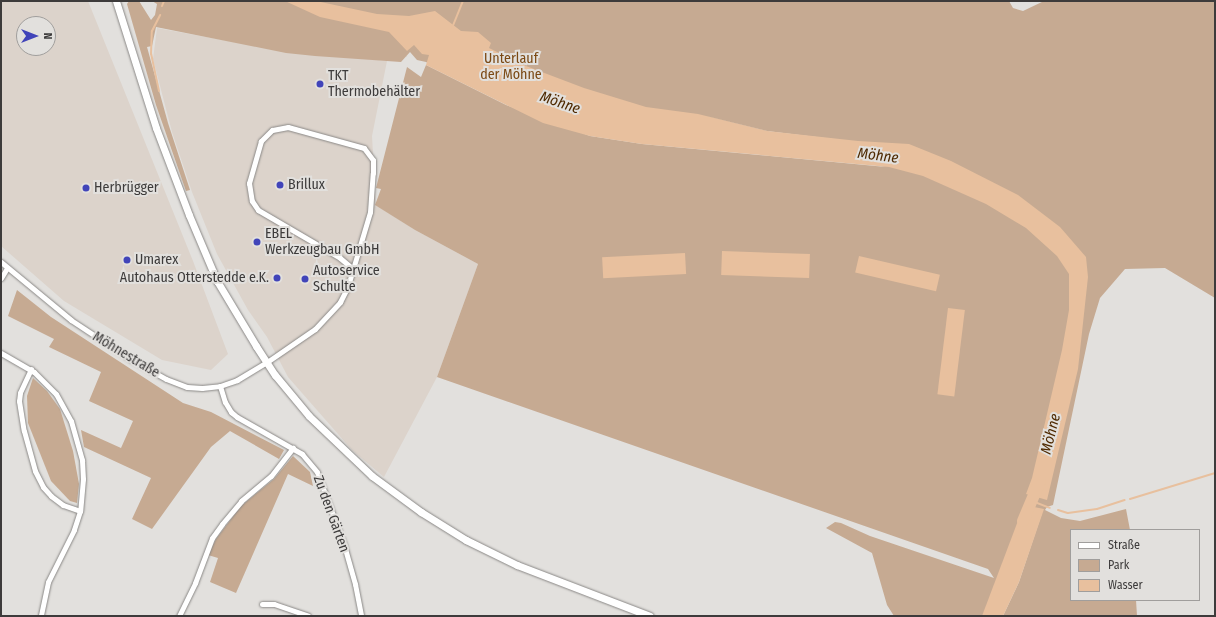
<!DOCTYPE html>
<meta charset="utf-8">
<style>
body{margin:0}
#map{position:relative;width:1216px;height:617px;overflow:hidden;background:#e2e0dd;font-family:"Fira Sans Condensed",sans-serif}
div>[style]{position:absolute}
.built>*{inset:0;background:#dcd3cb}
.green>*{inset:0;background:#c6aa92}
.water>*{inset:0;background:#e8c09e;transform-origin:0 0}
.stream>*{height:2px;margin:-1px;padding:0 1px;transform-origin:1px;border-radius:1px;background:#e8c09e}
.river>*{height:12px;margin:-6px;padding:0 6px;transform-origin:6px;border-radius:6px;background:#e8c09e}
.roads{filter:drop-shadow(0 0 1px #8a8886) drop-shadow(0 0 1px #8a8886)}
.minor>*{height:5px;margin:-2.5px;padding:0 2.5px;transform-origin:2.5px;border-radius:2.5px;background:#fff}
.secondary>*{height:7px;margin:-3.5px;padding:0 3.5px;transform-origin:3.5px;border-radius:3.5px;background:#fff}
.dots>*{width:11px;height:11px;translate:-50% -50%;box-sizing:border-box;border:2px solid #e2e0dd;border-radius:50%}
span{translate:-50% -50%;white-space:nowrap;text-align:center;line-height:1.15;-webkit-text-stroke:4px #e2e0dd;paint-order:stroke}
.park-label{font-size:14px;color:#7b4914}
.poi-label{font-size:14px;color:#3d3b3b}
.left{translate:0 -50%;text-align:left}
.right{translate:-100% -50%;text-align:right}
.street-label{font-size:14px;color:#3d3b3b}
.water-label{font-size:15px;color:#4e2900;font-style:italic}
.frame{position:absolute;inset:0;border:2px solid #3d3b3b;pointer-events:none}
.legend{position:absolute;left:1070px;top:529px;width:130px;height:72px;box-sizing:border-box;background:#e2e0dd;border:1px solid #a09e9c;margin:0;padding:5px 7px;list-style:none;font-size:12px;color:#3d3b3b}
.legend li{display:flex;align-items:center;gap:8px;height:20px}
.legend b{width:20px;border:1px solid #a09e9c}
.north{position:absolute;left:16px;top:16px;width:40px;height:40px;box-sizing:border-box;background:#e2e0dd;border:1px solid #a09e9c;border-radius:50%;rotate:90deg;font-size:11px;font-weight:700;line-height:16px;text-align:center;color:#3d3b3b}
.north::after{content:'';display:block;margin:auto;width:14px;height:18px;background:#4144b9;clip-path:polygon(50% 0,100% 100%,50% 72%,0 100%)}
</style>
<div id="map">
<div class="built">
<div style="clip-path:polygon(evenodd,1px 1px,88px 1px,193px 261px,228px 354px,211px 370px,162px 360px,64px 301px,1px 246px,1px 1px,24px 24px,48px 24px,48px 48px,24px 48px,24px 24px)"></div>
<div style="clip-path:polygon(157px 28px,272px 49px,387px 61px,372px 136px,376px 205px,415px 230px,478px 264px,437px 377px,384px 477px,352px 450px,288px 377px,267px 337px,248px 310px,217px 254px,192px 192px,172px 132px,153px 59px)"></div>
</div>
<div class="green">
<div style="clip-path:polygon(evenodd,129px 1px,139px 1px,151px 20px,155px 15px,157px 4px,152px 1px,1009px 1px,1013px 8px,1023px 11px,1044px 1px,1215px 1px,1215px 298px,1165px 268px,1125px 269px,1100px 298px,1089px 334px,1053px 505px,1047px 507px,1045px 510px,1061px 518px,1080px 521px,1126px 509px,1130px 530px,1071px 530px,1071px 600px,1136px 600px,1137px 616px,1003px 616px,1019px 582px,1042px 513px,989px 616px,894px 616px,887px 605px,872px 553px,826px 528px,835px 522px,841px 523px,870px 536px,994px 578px,988px 569px,437px 377px,478px 264px,415px 230px,375px 205px,381px 189px,376px 188px,407px 67px,421px 77px,426px 65px,506px 105px,590px 136px,642px 144px,886px 167px,483px 91px,426px 62px,417px 60px,410px 52px,401px 62px,315px 56px,286px 53px,156px 27px,152px 46px,147px 47px,168px 123px,190px 190px,186px 191px,156px 105px,127px 4px,129px 1px,698px 114px,767px 131px,833px 139px,798px 139px,698px 114px)"></div>
<div style="clip-path:polygon(17px 290px,51px 317px,183px 403px,211px 412px,284px 450px,279px 459px,230px 431px,211px 447px,152px 529px,132px 519px,151px 478px,84px 447px,81px 430px,121px 448px,133px 421px,89px 401px,101px 372px,49px 347px,54px 339px,8px 316px)"></div>
<div style="clip-path:polygon(33px 378px,47px 391px,60px 409px,73px 451px,79px 484px,77px 503px,70px 501px,51px 481px,28px 423px,27px 396px)"></div>
<div style="clip-path:polygon(293px 456px,310px 472px,313px 486px,288px 474px,236px 593px,210px 582px,218px 558px,208px 555px,216px 539px,241px 506px,274px 479px)"></div>
</div>
<div class="water">
<div style="clip-path:polygon(285px 1px,316px 1px,377px 14px,409px 16px,435px 11px,461px 31px,478px 32px,491px 43px,489px 48px,526px 66px,584px 88px,646px 107px,698px 114px,767px 131px,858px 141px,909px 144px,951px 161px,1018px 195px,1060px 227px,1086px 257px,1088px 277px,1078px 369px,1047px 500px,1026px 494px,1032px 478px,1062px 350px,1069px 310px,1069px 274px,1057px 256px,1026px 228px,986px 204px,923px 176px,889px 167px,642px 144px,590px 136px,543px 123px,426px 65px,429px 55px,422px 54px,414px 45px,407px 51px,389px 32px,320px 17px)"></div>
<div style="left:722px;top:251px;width:88px;height:24px;rotate:2deg"></div>
<div style="left:685px;top:253px;width:21px;height:83px;rotate:87deg"></div>
<div style="left:859px;top:256px;width:83px;height:17px;rotate:13deg"></div>
<div style="left:948px;top:308px;width:17px;height:87px;rotate:7deg"></div>
<div style="clip-path:polygon(1024px 505px,1044px 509px,1019px 582px,1003px 616px,982px 616px)"></div>
</div>
<div class="stream">
<div style="left:162px;top:6px;width:5px;rotate:-68deg"></div>
<div style="left:452px;top:28px;width:29px;rotate:-68deg"></div>
<div style="left:159px;top:91px;width:38px;rotate:-102deg"></div>
<div style="left:151px;top:54px;width:23px;rotate:-88deg"></div>
<div style="left:152px;top:31px;width:18px;rotate:-63deg"></div>
<div style="left:1130px;top:499px;width:89px;rotate:-17deg"></div>
<div style="left:1032px;top:501px;width:19px;rotate:21deg"></div>
<div style="left:1058px;top:510px;width:10px;rotate:17deg"></div>
<div style="left:1068px;top:513px;width:29px;rotate:-8deg"></div>
<div style="left:1097px;top:509px;width:29px;rotate:-18deg"></div>
</div>
<div class="river">
<div style="left:1023px;top:521px;width:43px;rotate:-67deg"></div>
</div>
<div class="roads">
<div class="minor">
<div style="left:1px;top:262px;width:91px;rotate:39.6deg"></div>
<div style="left:71px;top:320px;width:71px;rotate:33.5deg"></div>
<div style="left:130px;top:359px;width:41px;rotate:29.1deg"></div>
<div style="left:166px;top:379px;width:22px;rotate:21deg"></div>
<div style="left:187px;top:387px;width:15px;rotate:4deg"></div>
<div style="left:202px;top:388px;width:18px;rotate:-6deg"></div>
<div style="left:220px;top:386px;width:18px;rotate:-19deg"></div>
<div style="left:237px;top:380px;width:35px;rotate:-31deg"></div>
<div style="left:267px;top:362px;width:58px;rotate:-34.5deg"></div>
<div style="left:315px;top:329px;width:37px;rotate:-47deg"></div>
<div style="left:340px;top:302px;width:18px;rotate:-63deg"></div>
<div style="left:348px;top:286px;width:18px;rotate:-74deg"></div>
<div style="left:353px;top:269px;width:59px;rotate:-73.4deg"></div>
<div style="left:370px;top:212px;width:39px;rotate:-86deg"></div>
<div style="left:373px;top:173px;width:13px;rotate:-90deg"></div>
<div style="left:373px;top:160px;width:15px;rotate:-127deg"></div>
<div style="left:364px;top:148px;width:79px;rotate:-164.6deg"></div>
<div style="left:288px;top:127px;width:16px;rotate:169deg"></div>
<div style="left:272px;top:130px;width:16px;rotate:135deg"></div>
<div style="left:261px;top:141px;width:44px;rotate:105.9deg"></div>
<div style="left:249px;top:183px;width:18px;rotate:81deg"></div>
<div style="left:252px;top:201px;width:11px;rotate:56deg"></div>
<div style="left:258px;top:210px;width:95px;rotate:30.3deg"></div>
<div style="left:340px;top:258px;width:17px;rotate:40deg"></div>
<div style="left:1px;top:278px;width:12px;rotate:-59deg"></div>
<div style="left:1px;top:353px;width:38px;rotate:30deg"></div>
<div style="left:34px;top:372px;width:31px;rotate:45deg"></div>
<div style="left:56px;top:394px;width:31px;rotate:61deg"></div>
<div style="left:71px;top:421px;width:41px;rotate:74.2deg"></div>
<div style="left:82px;top:460px;width:19px;rotate:87deg"></div>
<div style="left:83px;top:479px;width:32px;rotate:95deg"></div>
<div style="left:80px;top:511px;width:20px;rotate:108deg"></div>
<div style="left:74px;top:530px;width:58px;rotate:116.6deg"></div>
<div style="left:48px;top:582px;width:35px;rotate:102deg"></div>
<div style="left:31px;top:369px;width:26px;rotate:115deg"></div>
<div style="left:20px;top:393px;width:8px;rotate:97deg"></div>
<div style="left:19px;top:401px;width:30px;rotate:81deg"></div>
<div style="left:24px;top:431px;width:41px;rotate:74.6deg"></div>
<div style="left:35px;top:471px;width:18px;rotate:63deg"></div>
<div style="left:43px;top:487px;width:12px;rotate:48deg"></div>
<div style="left:51px;top:496px;width:15px;rotate:37deg"></div>
<div style="left:63px;top:505px;width:18px;rotate:19deg"></div>
<div style="left:220px;top:386px;width:17px;rotate:73deg"></div>
<div style="left:225px;top:402px;width:12px;rotate:59deg"></div>
<div style="left:231px;top:412px;width:8px;rotate:40deg"></div>
<div style="left:237px;top:417px;width:75px;rotate:29.6deg"></div>
<div style="left:302px;top:454px;width:23px;rotate:50deg"></div>
<div style="left:317px;top:472px;width:78px;rotate:69.7deg"></div>
<div style="left:344px;top:545px;width:41px;rotate:74.2deg"></div>
<div style="left:355px;top:584px;width:33px;rotate:79deg"></div>
<div style="left:262px;top:604px;width:12px"></div>
<div style="left:274px;top:604px;width:36px;rotate:19deg"></div>
<div style="left:179px;top:616px;width:37px;rotate:-64deg"></div>
<div style="left:195px;top:583px;width:48px;rotate:-69.3deg"></div>
<div style="left:212px;top:538px;width:17px;rotate:-54deg"></div>
<div style="left:222px;top:524px;width:30px;rotate:-50deg"></div>
<div style="left:241px;top:501px;width:39px;rotate:-40deg"></div>
<div style="left:271px;top:476px;width:36px;rotate:-52deg"></div>
</div>
<div class="secondary">
<div style="left:116px;top:1px;width:133px;rotate:72.5deg"></div>
<div style="left:156px;top:128px;width:93px;rotate:69.2deg"></div>
<div style="left:189px;top:215px;width:72px;rotate:67deg"></div>
<div style="left:217px;top:281px;width:76px;rotate:59deg"></div>
<div style="left:256px;top:346px;width:35px;rotate:57deg"></div>
<div style="left:275px;top:375px;width:53px;rotate:50.3deg"></div>
<div style="left:309px;top:416px;width:87px;rotate:43.6deg"></div>
<div style="left:372px;top:476px;width:61px;rotate:36.3deg"></div>
<div style="left:421px;top:512px;width:53px;rotate:31.9deg"></div>
<div style="left:466px;top:540px;width:57px;rotate:26.1deg"></div>
<div style="left:517px;top:565px;width:142px;rotate:21deg"></div>
</div>
</div>
<div class="dots">
<div style="left:320px;top:84px;background:#4144b9"></div>
<div style="left:280px;top:185px;background:#4144b9"></div>
<div style="left:86px;top:188px;background:#4144b9"></div>
<div style="left:257px;top:242px;background:#4144b9"></div>
<div style="left:127px;top:260px;background:#4144b9"></div>
<div style="left:277px;top:278px;background:#4144b9"></div>
<div style="left:305px;top:279px;background:#4144b9"></div>
</div>
<div class="park-label">
<span style="left:511px;top:67px">Unterlauf<br>der Möhne</span>
</div>
<div class="poi-label">
<span class="left" style="left:328px;top:84px">TKT<br>Thermobehälter</span>
<span class="left" style="left:288px;top:185px">Brillux</span>
<span class="left" style="left:94px;top:188px">Herbrügger</span>
<span class="left" style="left:265px;top:242px">EBEL<br>Werkzeugbau GmbH</span>
<span class="left" style="left:135px;top:260px">Umarex</span>
<span class="left" style="left:313px;top:279px">Autoservice<br>Schulte</span>
<span class="right" style="left:269px;top:278px">Autohaus Otterstedde e.K.</span>
</div>
<div class="street-label">
<span style="left:126px;top:355px;rotate:31deg">Möhnestraße</span>
<span style="left:331px;top:514px;rotate:70deg">Zu den Gärten</span>
</div>
<div class="water-label">
<span style="left:560px;top:103px;rotate:19deg">Möhne</span>
<span style="left:878px;top:156px;rotate:7deg">Möhne</span>
<span style="left:1051px;top:434px;rotate:-76deg">Möhne</span>
</div>
<div class="frame"></div>
<ul class="legend">
<li><b style="height:5px;background:#fff"></b>Straße</li>
<li><b style="height:11px;background:#c6aa92"></b>Park</li>
<li><b style="height:11px;background:#e8c09e"></b>Wasser</li>
</ul>
<div class="north">N</div>
</div>
